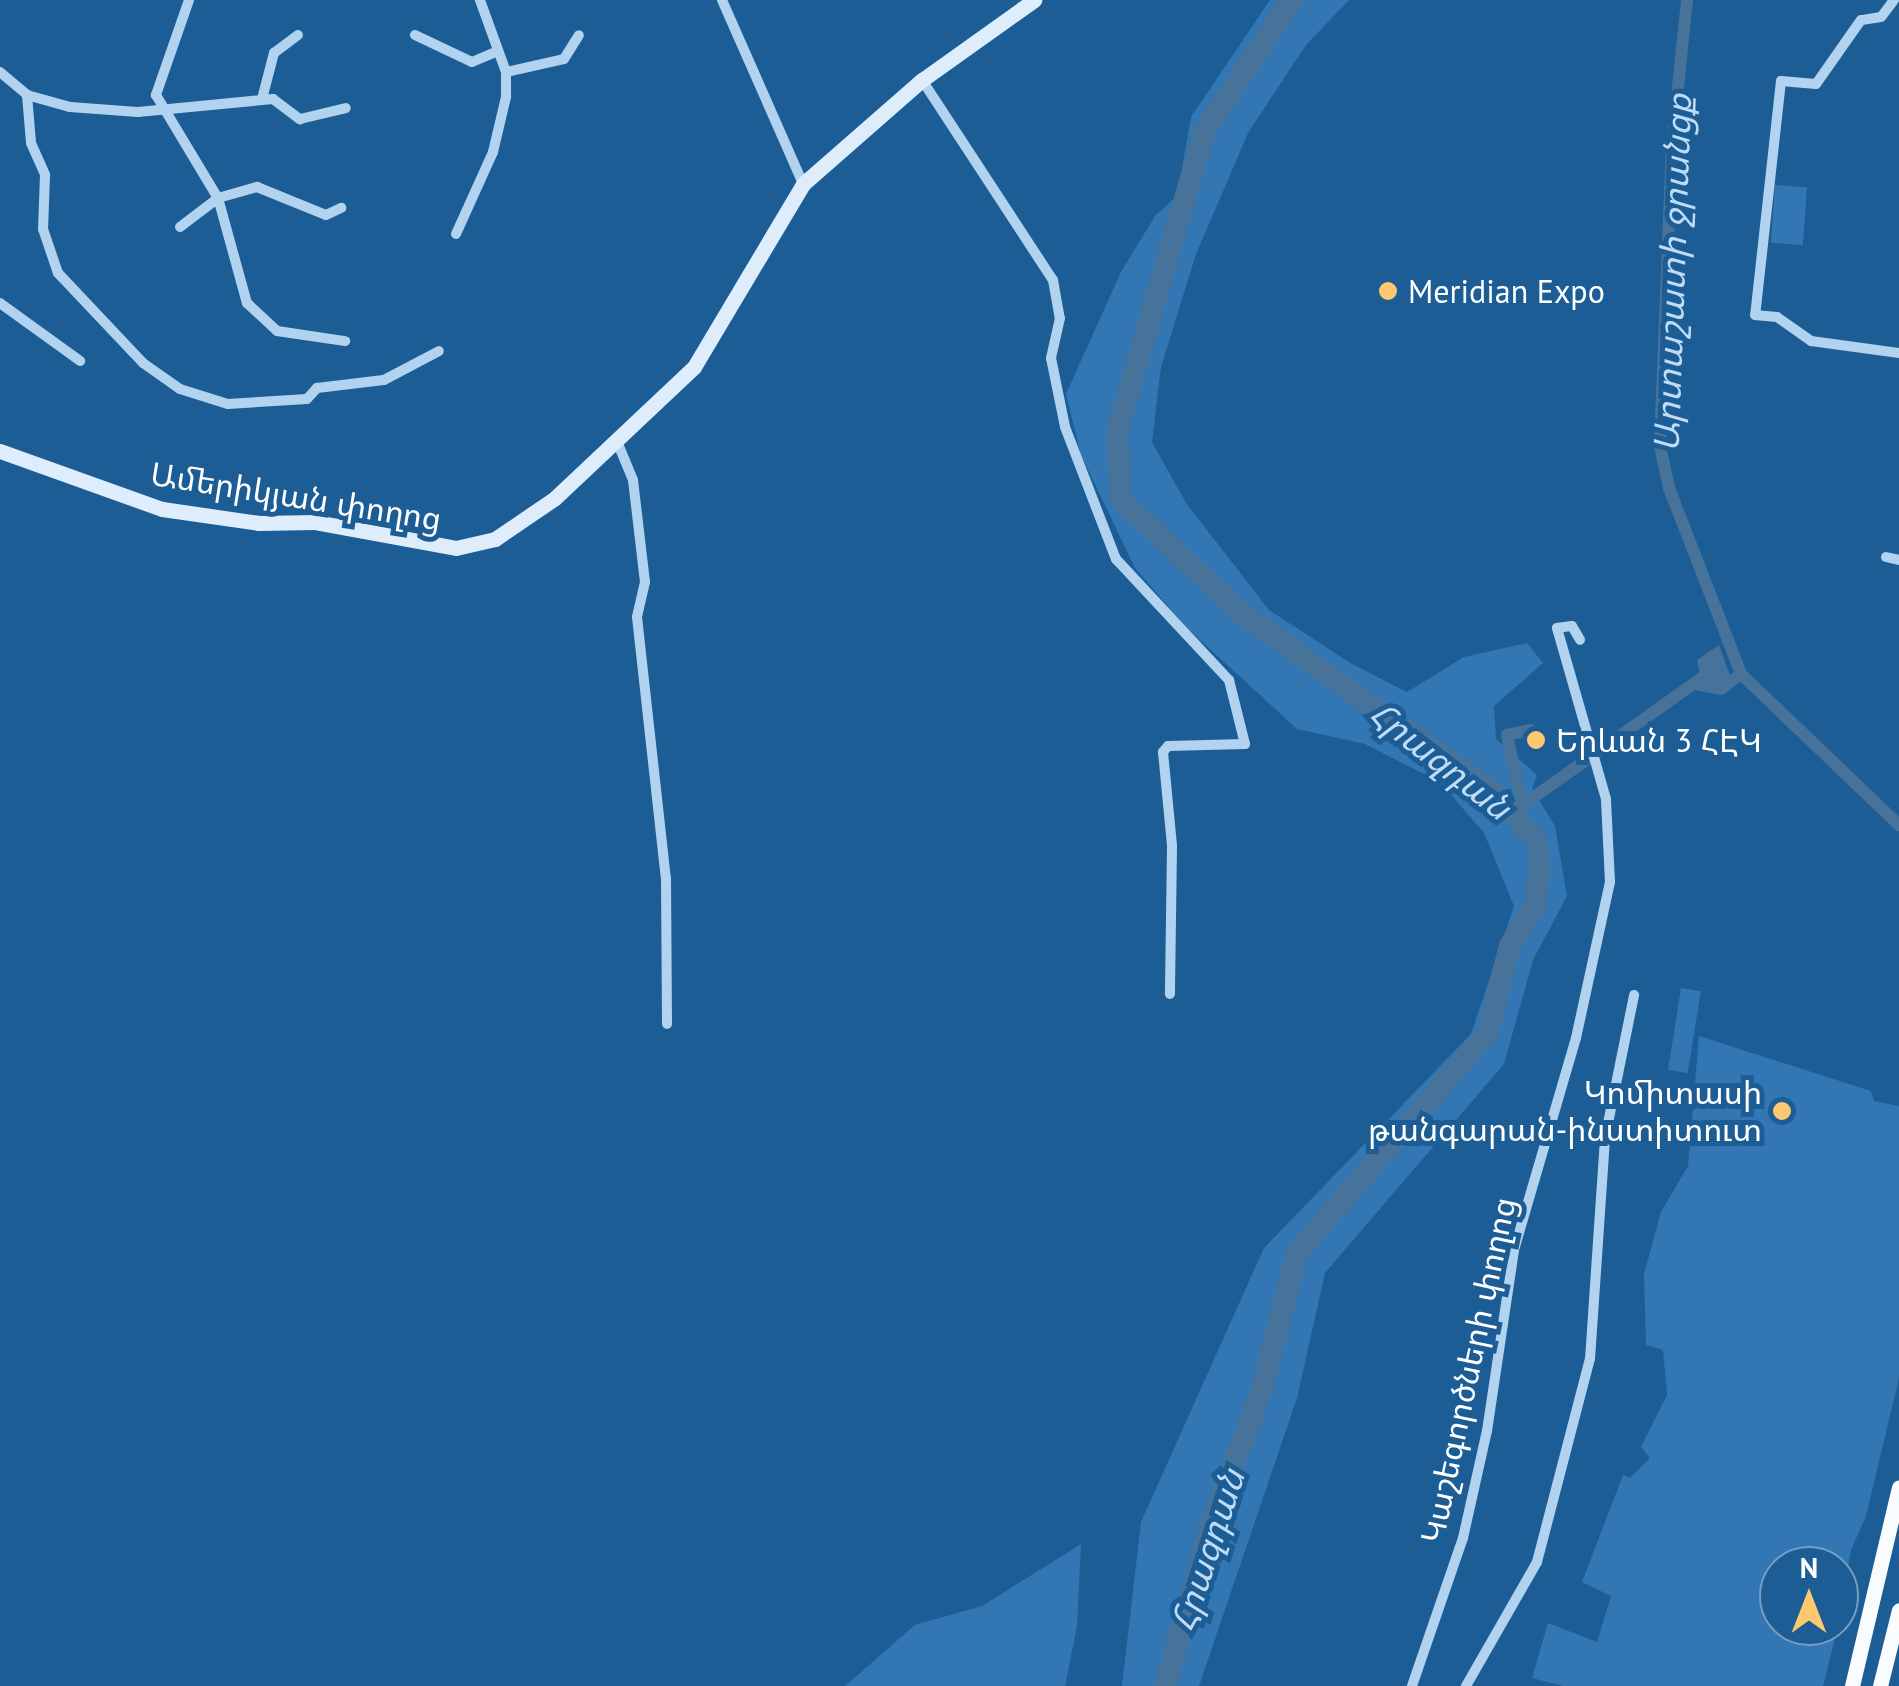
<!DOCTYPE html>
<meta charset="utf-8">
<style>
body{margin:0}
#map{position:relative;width:1899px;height:1686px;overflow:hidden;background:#1d5d96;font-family:"PT Sans","Noto Sans Armenian",sans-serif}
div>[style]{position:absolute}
.green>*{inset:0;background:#3277b3;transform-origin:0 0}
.water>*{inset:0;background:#47739b}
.canal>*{height:12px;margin:-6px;padding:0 6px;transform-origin:6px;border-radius:6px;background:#47739b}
.river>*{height:22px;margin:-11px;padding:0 11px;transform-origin:11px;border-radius:11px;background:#47739b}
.street>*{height:10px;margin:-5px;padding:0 5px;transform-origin:5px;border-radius:5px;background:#b1d3ef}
.secondary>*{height:15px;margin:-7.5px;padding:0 7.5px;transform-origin:7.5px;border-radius:7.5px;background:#deedfb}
.primary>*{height:15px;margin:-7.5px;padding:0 7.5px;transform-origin:7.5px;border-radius:7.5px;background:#f9fcff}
.dots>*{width:28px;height:28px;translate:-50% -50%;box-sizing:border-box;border:5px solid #1d5d96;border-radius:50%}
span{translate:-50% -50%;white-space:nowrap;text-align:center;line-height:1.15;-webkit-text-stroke:10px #1d5d96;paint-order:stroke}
.poi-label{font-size:32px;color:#fff}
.left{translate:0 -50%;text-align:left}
.right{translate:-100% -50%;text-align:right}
.street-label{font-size:32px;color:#fff}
.water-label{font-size:35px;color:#bedcf6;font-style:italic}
.north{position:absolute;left:1759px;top:1546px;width:100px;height:100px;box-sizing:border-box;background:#1d5d96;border:2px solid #779ec0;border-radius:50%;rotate:0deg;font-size:28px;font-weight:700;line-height:40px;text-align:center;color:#fff}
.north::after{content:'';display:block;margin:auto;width:35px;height:45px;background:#fec870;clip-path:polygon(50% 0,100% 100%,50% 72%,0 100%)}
</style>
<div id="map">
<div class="green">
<div style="clip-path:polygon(1270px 0,1349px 0,1306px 45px,1248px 133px,1196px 254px,1161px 367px,1152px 442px,1186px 503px,1269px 610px,1352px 664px,1407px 692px,1464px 657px,1527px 643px,1543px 663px,1494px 706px,1496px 739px,1537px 775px,1532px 789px,1555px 826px,1567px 896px,1533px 960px,1504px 1064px,1325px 1273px,1297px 1398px,1199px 1686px,1122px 1686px,1141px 1522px,1264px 1248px,1471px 1034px,1514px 906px,1484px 833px,1440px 782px,1365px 744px,1297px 729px,1187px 628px,1135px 568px,1081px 455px,1066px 394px,1121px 272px,1155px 216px,1177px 196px,1191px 117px)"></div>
<div style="left:1775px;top:185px;width:32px;height:58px;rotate:4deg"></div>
<div style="left:1681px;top:988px;width:20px;height:83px;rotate:9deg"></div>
<div style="clip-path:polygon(1699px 1036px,1871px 1091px,1874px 1101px,1899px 1106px,1899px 1378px,1866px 1516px,1851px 1550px,1839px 1622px,1839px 1566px,1779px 1566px,1779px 1626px,1838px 1626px,1823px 1686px,1563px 1686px,1532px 1678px,1548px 1623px,1597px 1642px,1611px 1596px,1582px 1582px,1623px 1475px,1630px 1478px,1650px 1458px,1641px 1447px,1667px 1395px,1663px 1350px,1646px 1345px,1644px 1274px,1661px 1212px,1688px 1166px)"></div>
<div style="clip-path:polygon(1081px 1544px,1077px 1626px,1065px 1686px,845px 1686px,915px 1625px,982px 1606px)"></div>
</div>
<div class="water">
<div style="clip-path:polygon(1719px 645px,1730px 676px,1717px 685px,1701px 681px,1697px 660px)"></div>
</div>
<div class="canal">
<div style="left:1687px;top:0;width:146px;rotate:95.9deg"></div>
<div style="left:1672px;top:145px;width:301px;rotate:92.3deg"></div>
<div style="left:1660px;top:446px;width:43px;rotate:77.9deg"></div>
<div style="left:1669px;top:488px;width:199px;rotate:68.8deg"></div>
<div style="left:1741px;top:674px;width:219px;rotate:43.7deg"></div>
<div style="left:1696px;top:684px;width:25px;rotate:11deg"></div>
<div style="left:1721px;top:689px;width:25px;rotate:-37deg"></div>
<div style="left:1522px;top:804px;width:71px;rotate:-102.3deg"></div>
<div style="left:1507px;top:735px;width:24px;rotate:-12deg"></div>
<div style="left:1513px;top:812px;width:242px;rotate:-35.4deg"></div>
</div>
<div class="river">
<div style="left:1165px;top:1686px;width:164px;rotate:-74.1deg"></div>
<div style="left:1210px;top:1528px;width:152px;rotate:-69.5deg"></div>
<div style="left:1263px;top:1386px;width:137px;rotate:-75.7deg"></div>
<div style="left:1297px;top:1253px;width:292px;rotate:-49.2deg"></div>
<div style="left:1488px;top:1032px;width:89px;rotate:-75.7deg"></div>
<div style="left:1510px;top:946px;width:47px;rotate:-58deg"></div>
<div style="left:1535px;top:906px;width:40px;rotate:-82.9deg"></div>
<div style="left:1540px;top:866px;width:24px;rotate:-97deg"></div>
<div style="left:1537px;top:842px;width:65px;rotate:-130.6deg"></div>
<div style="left:1495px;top:793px;width:311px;rotate:-144.7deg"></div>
<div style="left:1241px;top:613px;width:165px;rotate:-136.7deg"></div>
<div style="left:1121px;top:500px;width:69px;rotate:-93.3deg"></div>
<div style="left:1117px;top:431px;width:313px;rotate:-73.7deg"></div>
<div style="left:1205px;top:131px;width:157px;rotate:-56.4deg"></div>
</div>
<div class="street">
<div style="left:189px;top:0;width:101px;rotate:109.2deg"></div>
<div style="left:156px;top:95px;width:120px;rotate:59deg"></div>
<div style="left:218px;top:198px;width:109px;rotate:74.6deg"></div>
<div style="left:247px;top:303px;width:41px;rotate:43deg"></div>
<div style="left:277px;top:331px;width:69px;rotate:8.4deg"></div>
<div style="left:722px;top:0;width:201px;rotate:66.2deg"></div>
<div style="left:1894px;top:0;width:21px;rotate:127deg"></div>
<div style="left:1881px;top:17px;width:20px;rotate:171deg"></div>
<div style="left:1861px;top:20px;width:78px;rotate:125.1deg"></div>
<div style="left:1816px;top:84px;width:35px;rotate:-175deg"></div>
<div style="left:1781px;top:81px;width:235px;rotate:96.3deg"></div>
<div style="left:1755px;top:315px;width:22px;rotate:5deg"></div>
<div style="left:1777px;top:317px;width:42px;rotate:35.2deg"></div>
<div style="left:1811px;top:341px;width:89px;rotate:7.8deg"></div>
<div style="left:415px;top:35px;width:63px;rotate:25.3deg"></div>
<div style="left:472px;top:62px;width:26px;rotate:-23deg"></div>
<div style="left:0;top:72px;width:35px;rotate:40deg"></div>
<div style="left:27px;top:95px;width:45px;rotate:15.6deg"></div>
<div style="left:70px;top:107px;width:68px;rotate:4.2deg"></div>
<div style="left:138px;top:112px;width:136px;rotate:-5.5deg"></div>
<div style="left:273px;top:99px;width:34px;rotate:37deg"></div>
<div style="left:300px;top:119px;width:47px;rotate:-13.4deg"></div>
<div style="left:506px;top:72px;width:59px;rotate:-12.6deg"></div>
<div style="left:564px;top:59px;width:28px;rotate:-58deg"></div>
<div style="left:922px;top:80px;width:239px;rotate:56.8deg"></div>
<div style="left:1053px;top:280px;width:39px;rotate:80deg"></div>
<div style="left:1060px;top:318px;width:41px;rotate:102.7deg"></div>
<div style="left:1051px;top:358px;width:70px;rotate:78.5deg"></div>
<div style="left:1065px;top:427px;width:142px;rotate:68.9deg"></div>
<div style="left:1116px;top:559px;width:166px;rotate:47deg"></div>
<div style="left:1229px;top:680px;width:66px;rotate:76deg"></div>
<div style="left:1245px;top:744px;width:77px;rotate:178.5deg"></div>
<div style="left:1168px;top:746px;width:8px;rotate:130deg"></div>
<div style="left:1163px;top:752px;width:94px;rotate:84.5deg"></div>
<div style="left:1172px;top:846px;width:148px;rotate:90.8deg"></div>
<div style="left:27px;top:95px;width:48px;rotate:85.2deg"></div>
<div style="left:31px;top:143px;width:35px;rotate:66deg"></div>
<div style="left:45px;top:175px;width:54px;rotate:92.1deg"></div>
<div style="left:43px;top:229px;width:46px;rotate:71.2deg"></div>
<div style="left:58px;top:273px;width:124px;rotate:46.6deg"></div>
<div style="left:143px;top:363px;width:45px;rotate:35.1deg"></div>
<div style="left:180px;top:389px;width:50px;rotate:17.4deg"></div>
<div style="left:228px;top:404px;width:79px;rotate:-3.6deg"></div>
<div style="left:307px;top:399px;width:15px;rotate:-48deg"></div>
<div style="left:317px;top:388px;width:67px;rotate:-6.8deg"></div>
<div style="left:384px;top:380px;width:62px;rotate:-27.8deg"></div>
<div style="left:262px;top:99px;width:48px;rotate:-75.4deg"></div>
<div style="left:274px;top:53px;width:30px;rotate:-37deg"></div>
<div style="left:180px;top:227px;width:48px;rotate:-37.3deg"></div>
<div style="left:218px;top:198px;width:41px;rotate:-15.8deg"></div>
<div style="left:257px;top:187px;width:74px;rotate:22.1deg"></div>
<div style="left:326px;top:215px;width:17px;rotate:-25deg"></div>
<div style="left:456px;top:234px;width:90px;rotate:-65.7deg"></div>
<div style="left:493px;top:152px;width:57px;rotate:-76.7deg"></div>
<div style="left:506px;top:97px;width:25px;rotate:-90deg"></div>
<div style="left:506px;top:72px;width:77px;rotate:-109.9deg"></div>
<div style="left:0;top:303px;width:99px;rotate:35.9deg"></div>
<div style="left:616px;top:439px;width:44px;rotate:67.5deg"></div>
<div style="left:633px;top:480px;width:103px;rotate:83.3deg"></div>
<div style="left:645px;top:582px;width:36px;rotate:103deg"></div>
<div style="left:637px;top:617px;width:263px;rotate:83.7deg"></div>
<div style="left:666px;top:878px;width:146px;rotate:89.6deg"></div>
<div style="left:1886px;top:557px;width:13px;rotate:13deg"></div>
<div style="left:1412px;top:1686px;width:157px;rotate:-71deg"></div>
<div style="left:1463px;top:1538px;width:110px;rotate:-77.4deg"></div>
<div style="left:1487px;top:1431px;width:183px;rotate:-81.5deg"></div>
<div style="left:1514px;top:1250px;width:221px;rotate:-73.7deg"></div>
<div style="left:1576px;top:1038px;width:160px;rotate:-77.7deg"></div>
<div style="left:1610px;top:882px;width:83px;rotate:-92.8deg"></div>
<div style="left:1606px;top:799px;width:178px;rotate:-106deg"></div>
<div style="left:1557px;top:628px;width:15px;rotate:-8deg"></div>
<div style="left:1572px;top:626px;width:16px;rotate:60deg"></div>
<div style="left:1466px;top:1686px;width:143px;rotate:-60.2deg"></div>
<div style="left:1537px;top:1562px;width:210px;rotate:-75.4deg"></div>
<div style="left:1590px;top:1359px;width:222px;rotate:-86.1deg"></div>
<div style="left:1605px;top:1138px;width:146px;rotate:-78.5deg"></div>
</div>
<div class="secondary">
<div style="left:0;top:451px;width:172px;rotate:19.7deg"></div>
<div style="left:162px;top:509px;width:98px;rotate:8.2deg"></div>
<div style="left:259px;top:523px;width:56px;rotate:-1deg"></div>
<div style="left:315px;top:522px;width:143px;rotate:10.4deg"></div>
<div style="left:456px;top:548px;width:40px;rotate:-13deg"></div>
<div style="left:495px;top:539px;width:73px;rotate:-34.3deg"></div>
<div style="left:555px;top:498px;width:191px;rotate:-43.3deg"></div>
<div style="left:694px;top:367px;width:213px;rotate:-59.2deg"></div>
<div style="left:803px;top:184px;width:158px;rotate:-41.2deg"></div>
<div style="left:922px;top:80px;width:138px;rotate:-35.5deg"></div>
</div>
<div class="primary">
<div style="left:1852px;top:1686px;width:204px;rotate:-76.7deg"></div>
<div style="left:1880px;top:1686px;width:78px;rotate:-76deg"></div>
</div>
<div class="dots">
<div style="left:1388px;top:291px;background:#fec870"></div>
<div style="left:1536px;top:740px;background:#fec870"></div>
<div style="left:1782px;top:1111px;background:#fec870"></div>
</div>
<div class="poi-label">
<span class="left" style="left:1408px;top:291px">Meridian Expo</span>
<span class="left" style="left:1556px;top:740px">Երևան 3 ՀԷԿ</span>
<span class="right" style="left:1762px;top:1111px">Կոմիտասի<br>թանգարան-ինստիտուտ</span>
</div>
<div class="street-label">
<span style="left:296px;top:496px;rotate:9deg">Ամերիկյան փողոց</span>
<span style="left:1468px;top:1370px;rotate:-78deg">Կաշեգործների փողոց</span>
</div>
<div class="water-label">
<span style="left:1672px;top:273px;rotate:-88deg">Արտաշատի ջրանցք</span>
<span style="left:1441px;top:760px;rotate:38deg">Հրազդան</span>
<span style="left:1207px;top:1550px;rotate:-72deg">Հրազդան</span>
</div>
<div class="north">N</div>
</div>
